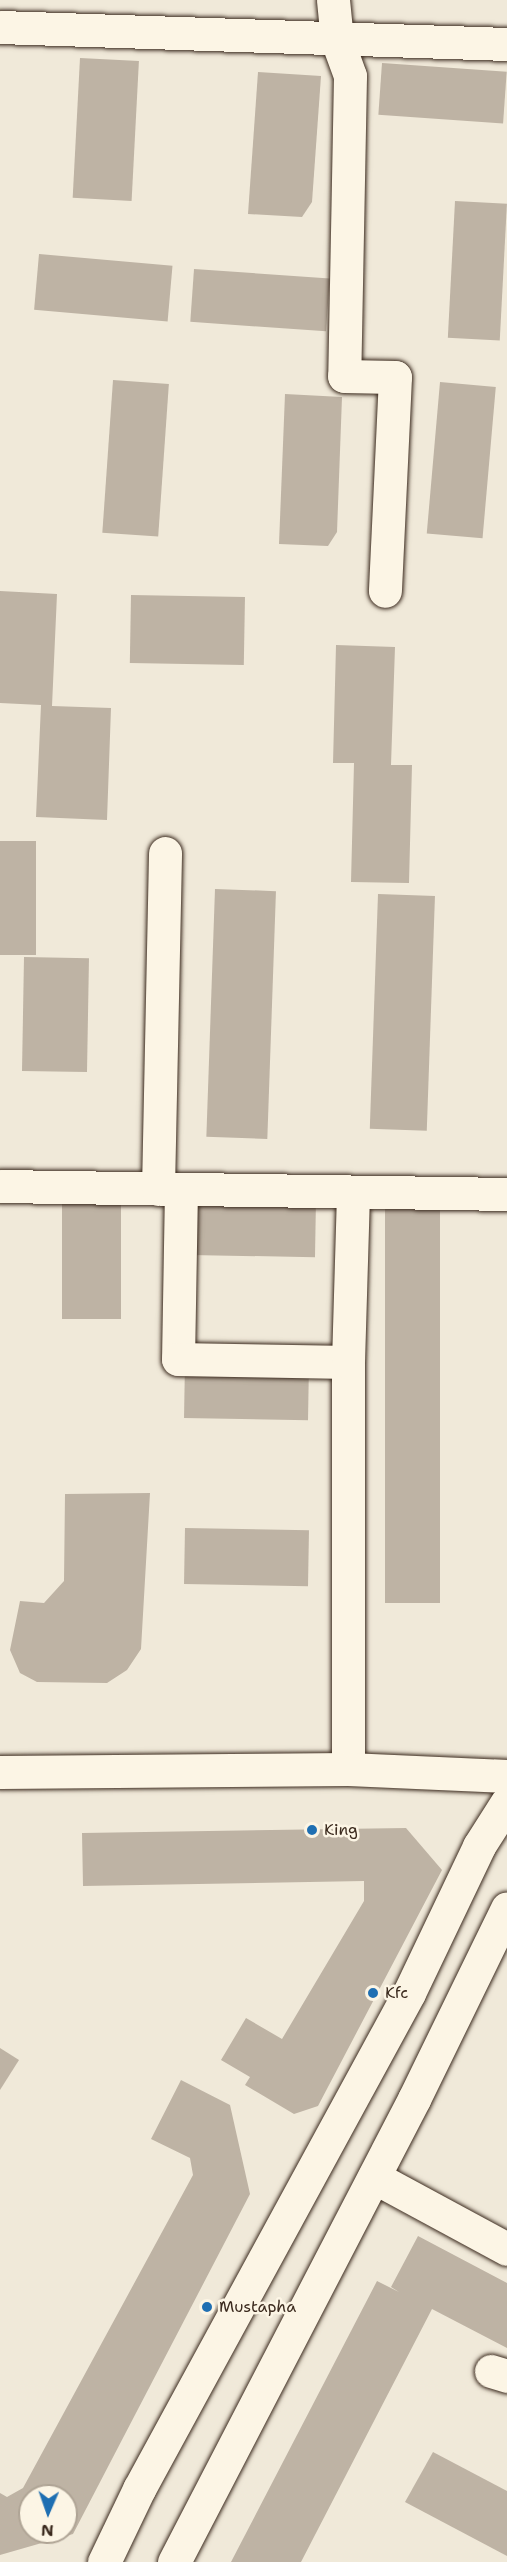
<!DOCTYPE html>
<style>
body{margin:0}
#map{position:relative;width:507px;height:2562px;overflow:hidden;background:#f0e9d9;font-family:"Shantell Sans",sans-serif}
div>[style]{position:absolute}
.building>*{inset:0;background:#beb3a4;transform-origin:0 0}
.roads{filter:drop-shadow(0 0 2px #3b2a1e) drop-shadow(0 0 2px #3b2a1e)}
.street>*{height:33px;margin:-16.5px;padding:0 16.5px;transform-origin:16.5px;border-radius:16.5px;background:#fcf5e5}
.dots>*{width:16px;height:16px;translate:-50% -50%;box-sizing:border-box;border:3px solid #fcf5e5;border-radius:50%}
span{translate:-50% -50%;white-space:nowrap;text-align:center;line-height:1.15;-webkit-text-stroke:5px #fcf5e5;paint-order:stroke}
.poi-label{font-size:16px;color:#3b2a1e}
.left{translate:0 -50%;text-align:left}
.north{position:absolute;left:18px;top:2484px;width:60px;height:60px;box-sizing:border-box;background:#fcf5e5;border:2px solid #afa495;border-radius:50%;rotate:182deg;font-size:16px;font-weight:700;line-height:24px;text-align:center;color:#3b2a1e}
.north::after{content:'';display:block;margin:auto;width:21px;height:27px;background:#1f6fb2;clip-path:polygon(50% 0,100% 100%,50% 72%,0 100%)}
</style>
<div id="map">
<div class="building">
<div style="left:80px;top:58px;width:59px;height:140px;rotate:3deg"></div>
<div style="left:382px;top:63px;width:125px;height:52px;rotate:4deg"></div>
<div style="clip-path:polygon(258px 72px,321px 76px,312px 202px,302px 217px,248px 214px)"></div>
<div style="left:455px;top:201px;width:52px;height:137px;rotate:3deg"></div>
<div style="left:39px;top:254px;width:134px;height:56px;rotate:5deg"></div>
<div style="left:194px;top:269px;width:136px;height:53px;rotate:4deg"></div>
<div style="left:113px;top:380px;width:56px;height:153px;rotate:4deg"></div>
<div style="left:440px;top:382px;width:56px;height:152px;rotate:5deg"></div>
<div style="clip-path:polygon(285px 394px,342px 397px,337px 532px,328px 546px,279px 544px)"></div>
<div style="clip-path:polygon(0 591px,57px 594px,52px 706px,111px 708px,107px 820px,36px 817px,41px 705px,0 703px)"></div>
<div style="left:131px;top:595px;width:114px;height:68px;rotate:1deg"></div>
<div style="clip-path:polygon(336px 645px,395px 647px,391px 765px,412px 765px,409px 883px,351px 882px,354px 763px,333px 763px)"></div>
<div style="left:0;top:841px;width:36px;height:114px"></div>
<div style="left:215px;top:889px;width:61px;height:248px;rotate:2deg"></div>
<div style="left:378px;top:894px;width:57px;height:235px;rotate:2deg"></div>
<div style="left:24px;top:957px;width:65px;height:114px;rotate:1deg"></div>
<div style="left:62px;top:1198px;width:59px;height:121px"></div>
<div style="left:191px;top:1198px;width:125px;height:57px;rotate:1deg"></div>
<div style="left:385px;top:1206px;width:55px;height:397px"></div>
<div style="left:185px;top:1362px;width:124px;height:56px;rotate:1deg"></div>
<div style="clip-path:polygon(150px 1493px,141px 1649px,127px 1670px,107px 1683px,37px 1682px,20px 1673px,10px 1650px,20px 1601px,44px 1603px,64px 1581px,65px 1494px)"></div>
<div style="left:185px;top:1528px;width:124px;height:56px;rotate:1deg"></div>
<div style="clip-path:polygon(406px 1828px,442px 1870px,318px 2106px,294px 2114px,245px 2085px,250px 2077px,221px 2060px,246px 2018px,282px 2039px,364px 1901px,364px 1881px,83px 1886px,82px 1833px)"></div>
<div style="clip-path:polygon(0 2048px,19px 2060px,0 2090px)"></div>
<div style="clip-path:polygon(evenodd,181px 2080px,230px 2105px,250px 2194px,73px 2534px,0 2555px,0 2493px,7px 2497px,23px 2488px,193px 2175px,190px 2158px,151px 2139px,181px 2080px,30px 2496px,66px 2496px,66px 2532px,30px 2532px,30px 2496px)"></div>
<div style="clip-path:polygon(418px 2236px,507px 2283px,507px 2348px,432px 2309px,301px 2562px,231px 2562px,377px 2281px,399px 2292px,391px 2287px)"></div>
<div style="clip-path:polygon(433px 2452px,507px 2491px,507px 2556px,405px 2502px)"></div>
</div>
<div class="roads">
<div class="street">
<div style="left:333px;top:0;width:40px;rotate:84.3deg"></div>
<div style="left:337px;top:40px;width:38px;rotate:70deg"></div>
<div style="left:350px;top:76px;width:300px;rotate:91.1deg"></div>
<div style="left:344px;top:376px;width:51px;rotate:1.1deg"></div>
<div style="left:395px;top:377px;width:214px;rotate:92.7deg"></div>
<div style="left:0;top:27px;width:507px;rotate:1.92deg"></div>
<div style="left:0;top:1186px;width:507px;rotate:0.9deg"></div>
<div style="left:158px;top:1189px;width:336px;rotate:-88.8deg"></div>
<div style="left:181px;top:1189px;width:170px;rotate:91deg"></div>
<div style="left:178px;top:1359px;width:170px;rotate:1deg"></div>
<div style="left:348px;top:1362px;width:407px;rotate:90deg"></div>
<div style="left:348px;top:1362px;width:170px;rotate:-88.3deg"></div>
<div style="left:0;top:1772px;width:348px;rotate:-0.5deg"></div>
<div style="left:348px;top:1769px;width:159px;rotate:2.5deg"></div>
<div style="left:374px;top:2177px;width:151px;rotate:28.4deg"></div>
<div style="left:491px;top:2371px;width:17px;rotate:17deg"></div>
<div style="left:104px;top:2562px;width:81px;rotate:-64.4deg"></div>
<div style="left:139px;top:2489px;width:565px;rotate:-61.44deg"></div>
<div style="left:409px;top:1993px;width:163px;rotate:-64.5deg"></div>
<div style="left:479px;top:1846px;width:52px;rotate:-57.5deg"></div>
<div style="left:174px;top:2562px;width:522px;rotate:-62.6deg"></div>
<div style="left:414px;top:2099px;width:212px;rotate:-64deg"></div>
</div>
</div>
<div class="dots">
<div style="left:312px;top:1830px;background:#1f6fb2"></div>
<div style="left:373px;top:1993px;background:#1f6fb2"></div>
<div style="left:207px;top:2307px;background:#1f6fb2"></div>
</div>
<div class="poi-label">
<span class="left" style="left:324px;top:1830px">King</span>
<span class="left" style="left:385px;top:1993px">Kfc</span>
<span class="left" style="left:219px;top:2307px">Mustapha</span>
</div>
<div class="north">N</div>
</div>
